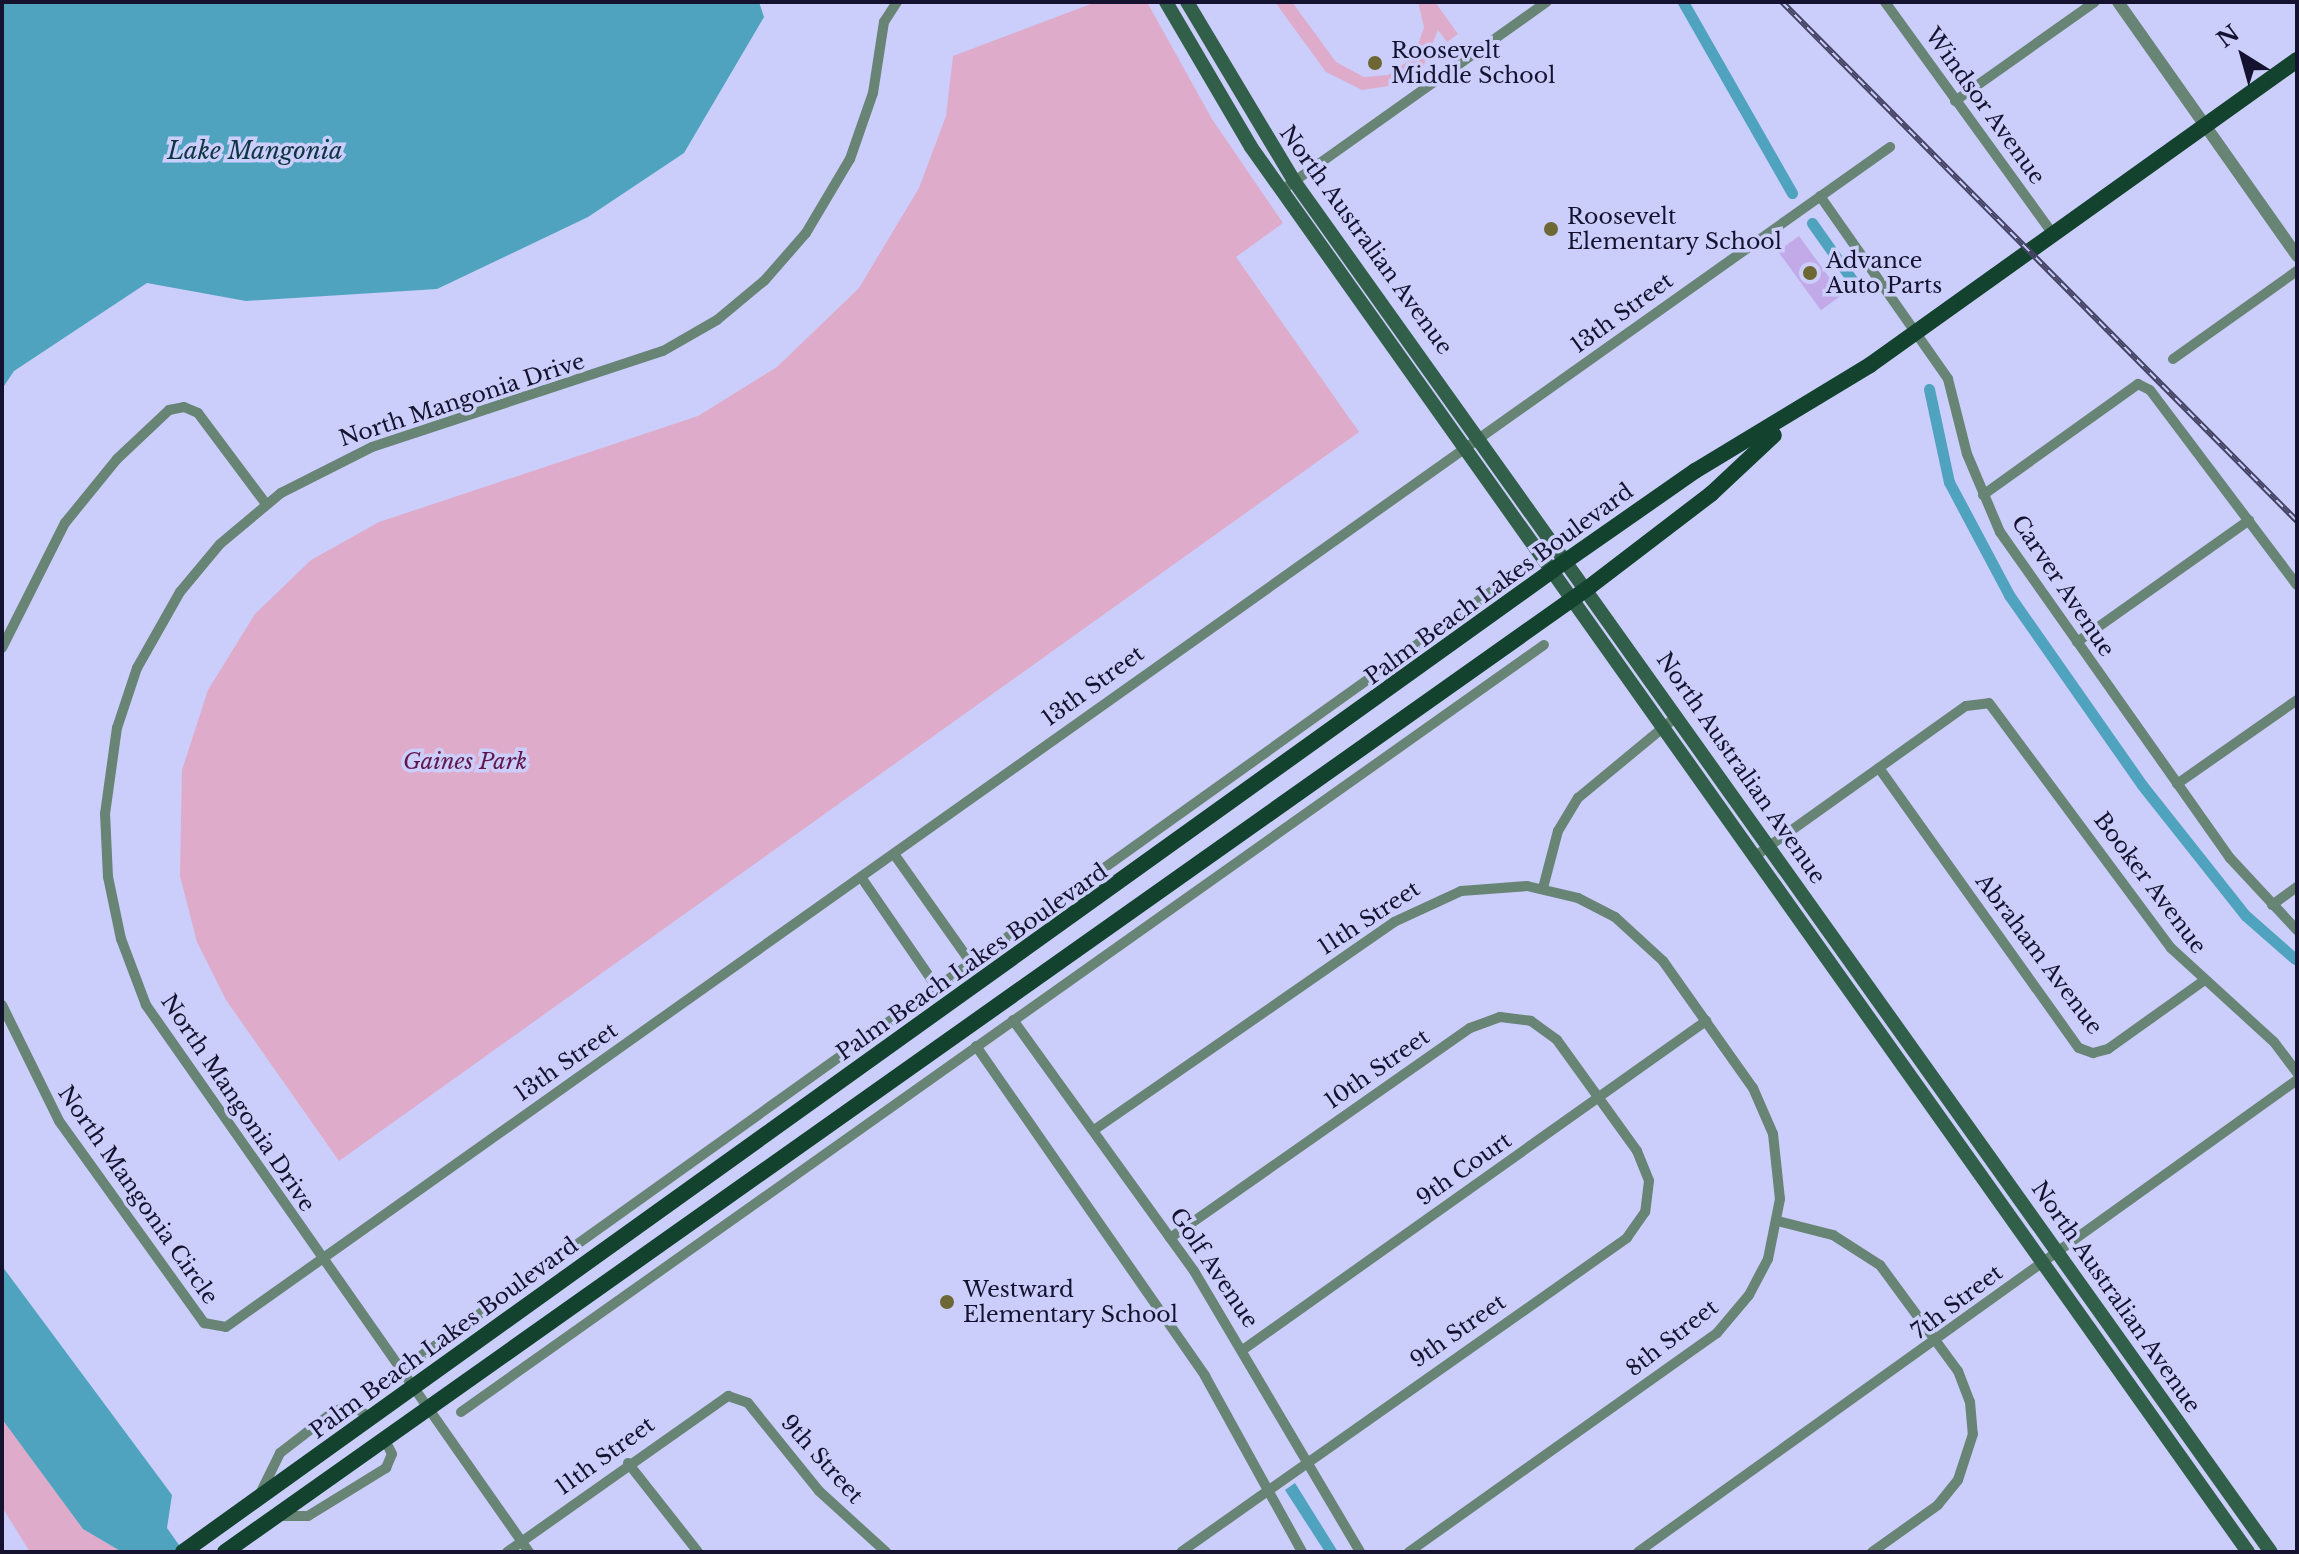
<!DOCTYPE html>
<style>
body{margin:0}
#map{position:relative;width:2299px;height:1554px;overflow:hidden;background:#cbcdfb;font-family:"Libre Baskerville",serif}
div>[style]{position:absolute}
.green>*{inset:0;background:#deacca}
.water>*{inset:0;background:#4fa3bf}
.canal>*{height:11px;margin:-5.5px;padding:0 5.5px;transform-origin:5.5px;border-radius:5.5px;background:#4fa3bf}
.building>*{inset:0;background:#c2aae8;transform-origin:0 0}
.minor>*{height:10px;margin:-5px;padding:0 5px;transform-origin:5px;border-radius:5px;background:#678475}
.tertiary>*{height:12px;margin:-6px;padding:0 6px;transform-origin:6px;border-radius:6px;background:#678475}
.secondary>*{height:14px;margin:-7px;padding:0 7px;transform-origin:7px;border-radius:7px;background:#325f4a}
.primary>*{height:16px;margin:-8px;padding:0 8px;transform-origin:8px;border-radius:8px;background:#13422f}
.rail>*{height:6px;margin-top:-3px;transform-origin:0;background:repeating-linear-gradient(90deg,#cbcdfb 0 9px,#444364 0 18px);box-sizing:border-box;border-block:2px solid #444364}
.dots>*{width:22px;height:22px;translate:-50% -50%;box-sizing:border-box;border:4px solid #cbcdfb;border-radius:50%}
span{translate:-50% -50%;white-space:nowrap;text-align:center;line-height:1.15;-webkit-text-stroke:7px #cbcdfb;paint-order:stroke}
.poi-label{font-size:22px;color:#14122e}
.left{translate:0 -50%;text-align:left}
.street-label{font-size:22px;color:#14122e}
.park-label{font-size:22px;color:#61174b;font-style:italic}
.water-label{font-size:24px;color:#0e3542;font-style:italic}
.frame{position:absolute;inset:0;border:4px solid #14122e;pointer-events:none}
.north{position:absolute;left:2203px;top:16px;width:80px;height:80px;-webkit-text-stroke:6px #cbcdfb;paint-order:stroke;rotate:323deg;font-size:22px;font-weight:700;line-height:32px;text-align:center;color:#14122e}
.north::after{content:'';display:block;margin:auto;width:28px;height:36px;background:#14122e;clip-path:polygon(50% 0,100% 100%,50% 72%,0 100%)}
</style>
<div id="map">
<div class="green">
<div style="clip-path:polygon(1096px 2px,1147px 2px,1212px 119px,1283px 223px,1236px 257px,1359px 432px,339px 1161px,226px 1000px,197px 942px,180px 876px,182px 770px,208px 690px,255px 614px,311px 560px,379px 522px,698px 416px,777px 367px,859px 288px,919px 188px,946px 116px,953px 56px)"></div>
<div style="clip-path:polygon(1275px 2px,1292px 2px,1336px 62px,1364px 77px,1388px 75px,1414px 57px,1424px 27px,1418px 2px,1435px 2px,1458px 34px,1447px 42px,1438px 30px,1424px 65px,1401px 84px,1362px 90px,1326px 72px)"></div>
<div style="clip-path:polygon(2px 1418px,83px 1529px,122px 1552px,30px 1552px,2px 1507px)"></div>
</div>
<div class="water">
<div style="clip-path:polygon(2px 2px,759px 2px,764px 17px,684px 153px,588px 217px,437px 289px,246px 301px,147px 283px,14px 371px,2px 389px)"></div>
<div style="clip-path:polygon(2px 1266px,172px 1495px,167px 1528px,184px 1552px,122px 1552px,83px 1529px,2px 1419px)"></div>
<div style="clip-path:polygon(1295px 1483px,1338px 1552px,1325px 1552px,1285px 1490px)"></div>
</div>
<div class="canal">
<div style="left:1683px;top:2px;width:220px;rotate:60.3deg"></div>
<div style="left:1812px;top:223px;width:75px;rotate:54.8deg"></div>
<div style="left:1929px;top:389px;width:95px;rotate:77.9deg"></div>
<div style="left:1949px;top:482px;width:128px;rotate:62deg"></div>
<div style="left:2009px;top:595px;width:232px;rotate:55deg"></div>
<div style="left:2142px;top:785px;width:166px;rotate:51.6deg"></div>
<div style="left:2245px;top:915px;width:67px;rotate:41.3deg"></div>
</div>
<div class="building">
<div style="left:1799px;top:236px;width:73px;height:26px;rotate:54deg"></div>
</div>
<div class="minor">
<div style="left:1885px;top:2px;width:286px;rotate:54.1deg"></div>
<div style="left:1955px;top:101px;width:171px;rotate:-35.3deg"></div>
<div style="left:1282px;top:190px;width:325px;rotate:-35.4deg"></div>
<div style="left:1820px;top:196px;width:223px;rotate:55deg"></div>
<div style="left:1948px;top:379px;width:77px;rotate:75.8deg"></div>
<div style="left:1967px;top:454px;width:85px;rotate:67.1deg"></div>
<div style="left:2000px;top:532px;width:399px;rotate:54.8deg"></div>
<div style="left:2230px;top:858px;width:98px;rotate:47.1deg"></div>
<div style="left:2173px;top:359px;width:152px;rotate:-35.4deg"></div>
<div style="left:1983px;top:495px;width:191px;rotate:-35.6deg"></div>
<div style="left:2138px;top:384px;width:13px;rotate:27deg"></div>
<div style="left:2150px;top:390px;width:244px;rotate:53deg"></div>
<div style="left:2077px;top:642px;width:211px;rotate:-35.3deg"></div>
<div style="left:2px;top:648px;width:140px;rotate:-63.3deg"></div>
<div style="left:65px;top:523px;width:82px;rotate:-50.9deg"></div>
<div style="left:117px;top:459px;width:71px;rotate:-43.3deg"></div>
<div style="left:169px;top:410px;width:15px;rotate:-11deg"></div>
<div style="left:184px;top:407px;width:15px;rotate:23deg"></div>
<div style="left:198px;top:413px;width:114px;rotate:53.2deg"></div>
<div style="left:1879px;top:768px;width:344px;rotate:54.5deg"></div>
<div style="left:2079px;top:1048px;width:15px;rotate:20deg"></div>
<div style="left:2093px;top:1053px;width:16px;rotate:-15deg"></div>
<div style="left:2108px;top:1049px;width:115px;rotate:-35.5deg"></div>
<div style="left:2177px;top:784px;width:146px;rotate:-35deg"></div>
<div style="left:894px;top:854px;width:135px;rotate:54.7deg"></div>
<div style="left:1754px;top:857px;width:260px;rotate:-35.5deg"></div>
<div style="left:1966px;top:706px;width:23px;rotate:-7deg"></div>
<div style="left:1989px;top:703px;width:305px;rotate:53.4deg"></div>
<div style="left:2171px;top:948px;width:139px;rotate:42.4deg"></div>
<div style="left:2274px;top:1042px;width:39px;rotate:53deg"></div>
<div style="left:861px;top:877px;width:136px;rotate:55.5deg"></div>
<div style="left:1543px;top:888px;width:59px;rotate:-75.3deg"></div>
<div style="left:1558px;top:831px;width:39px;rotate:-59deg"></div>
<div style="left:1578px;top:798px;width:127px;rotate:-39.6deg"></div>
<div style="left:2272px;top:905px;width:31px;rotate:-36deg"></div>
<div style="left:2px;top:1005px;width:129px;rotate:63.8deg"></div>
<div style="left:59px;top:1121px;width:249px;rotate:54.3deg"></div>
<div style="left:204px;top:1323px;width:22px;rotate:10deg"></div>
<div style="left:226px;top:1327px;width:2040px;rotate:-35.34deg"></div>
<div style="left:1013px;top:1020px;width:309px;rotate:54.2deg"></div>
<div style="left:1194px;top:1271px;width:326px;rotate:59.4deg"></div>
<div style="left:976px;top:1046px;width:402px;rotate:55.2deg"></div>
<div style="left:1205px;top:1376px;width:201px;rotate:61.1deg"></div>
<div style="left:1094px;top:1130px;width:365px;rotate:-34.7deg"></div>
<div style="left:1394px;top:922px;width:74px;rotate:-24.8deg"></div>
<div style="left:1461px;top:891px;width:66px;rotate:-4.3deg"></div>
<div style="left:1527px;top:886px;width:52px;rotate:13.2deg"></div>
<div style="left:1578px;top:898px;width:42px;rotate:27.2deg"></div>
<div style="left:1615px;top:917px;width:65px;rotate:42.5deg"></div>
<div style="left:1663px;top:961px;width:156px;rotate:54.7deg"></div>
<div style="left:1753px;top:1088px;width:50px;rotate:66.5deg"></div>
<div style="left:1773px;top:1134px;width:65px;rotate:83.9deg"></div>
<div style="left:1780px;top:1199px;width:61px;rotate:101.3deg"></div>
<div style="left:1768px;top:1259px;width:41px;rotate:117.8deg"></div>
<div style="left:1749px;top:1295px;width:50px;rotate:130.1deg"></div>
<div style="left:1717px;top:1333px;width:378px;rotate:144.6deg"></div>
<div style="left:1778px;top:1221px;width:57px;rotate:14.3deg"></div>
<div style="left:1833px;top:1235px;width:56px;rotate:32.6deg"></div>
<div style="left:1880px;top:1265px;width:132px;rotate:53.7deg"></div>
<div style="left:1958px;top:1371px;width:33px;rotate:69deg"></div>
<div style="left:1970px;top:1402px;width:32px;rotate:85deg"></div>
<div style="left:1973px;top:1434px;width:48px;rotate:108.1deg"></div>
<div style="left:1958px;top:1480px;width:32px;rotate:129deg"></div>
<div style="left:1938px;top:1505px;width:81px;rotate:144.5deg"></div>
<div style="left:1170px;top:1238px;width:366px;rotate:-35deg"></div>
<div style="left:1470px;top:1028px;width:32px;rotate:-20deg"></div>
<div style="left:1500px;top:1017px;width:31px;rotate:7deg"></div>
<div style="left:1531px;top:1021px;width:32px;rotate:36deg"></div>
<div style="left:1557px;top:1040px;width:137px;rotate:54.2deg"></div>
<div style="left:1637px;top:1151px;width:32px;rotate:68deg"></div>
<div style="left:1649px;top:1181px;width:31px;rotate:97deg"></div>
<div style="left:1645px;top:1212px;width:32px;rotate:125deg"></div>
<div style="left:1627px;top:1238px;width:545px;rotate:144.85deg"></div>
<div style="left:1244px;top:1349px;width:567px;rotate:-35.37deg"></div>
<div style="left:422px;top:1355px;width:1328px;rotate:-35.53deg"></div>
<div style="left:461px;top:1412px;width:1327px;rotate:-35.31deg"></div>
<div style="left:628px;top:1463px;width:113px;rotate:51.8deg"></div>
<div style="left:258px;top:1498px;width:50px;rotate:-63.9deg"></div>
<div style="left:280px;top:1453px;width:66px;rotate:-37.6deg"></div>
<div style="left:332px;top:1413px;width:21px;rotate:-25deg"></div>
<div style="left:351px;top:1404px;width:24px;rotate:36deg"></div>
<div style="left:276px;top:1516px;width:32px"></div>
<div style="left:308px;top:1516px;width:92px;rotate:-31.6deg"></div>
<div style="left:386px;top:1468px;width:15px;rotate:-67deg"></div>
<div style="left:392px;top:1454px;width:18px;rotate:-117deg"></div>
<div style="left:507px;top:1552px;width:271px;rotate:-35.2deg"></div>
<div style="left:728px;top:1396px;width:21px;rotate:19deg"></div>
<div style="left:748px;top:1403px;width:113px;rotate:51.1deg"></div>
<div style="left:819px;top:1491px;width:91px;rotate:42.3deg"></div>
<div style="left:529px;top:1552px;width:668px;rotate:-125deg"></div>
<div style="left:146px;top:1005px;width:71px;rotate:-110.7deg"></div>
<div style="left:121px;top:939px;width:63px;rotate:-101.8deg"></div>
<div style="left:108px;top:877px;width:63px;rotate:-92.7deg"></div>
<div style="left:105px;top:814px;width:87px;rotate:-82.1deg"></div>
<div style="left:117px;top:728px;width:63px;rotate:-71.6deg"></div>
<div style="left:137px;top:668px;width:87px;rotate:-60.5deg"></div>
<div style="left:180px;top:592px;width:62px;rotate:-50.2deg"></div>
<div style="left:220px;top:544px;width:80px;rotate:-39.9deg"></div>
<div style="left:281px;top:493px;width:102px;rotate:-26.8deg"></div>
<div style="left:372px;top:447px;width:306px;rotate:-18.3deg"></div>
<div style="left:663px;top:351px;width:62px;rotate:-29.9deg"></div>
<div style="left:717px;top:320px;width:62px;rotate:-39.8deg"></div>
<div style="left:765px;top:280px;width:62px;rotate:-48.9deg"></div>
<div style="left:806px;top:233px;width:86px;rotate:-59.3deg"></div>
<div style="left:850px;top:159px;width:70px;rotate:-70.8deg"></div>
<div style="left:873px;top:93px;width:72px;rotate:-81.2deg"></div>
<div style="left:884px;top:22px;width:24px;rotate:-57deg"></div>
<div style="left:1638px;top:1552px;width:811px;rotate:-35.61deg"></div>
</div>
<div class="tertiary">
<div style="left:2118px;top:2px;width:311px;rotate:54.8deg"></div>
</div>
<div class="secondary">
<div style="left:1166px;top:2px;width:168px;rotate:59.6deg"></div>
<div style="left:1251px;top:147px;width:1723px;rotate:54.64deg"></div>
<div style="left:1187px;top:2px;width:209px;rotate:59.1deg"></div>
<div style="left:1294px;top:181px;width:1683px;rotate:54.53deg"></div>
</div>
<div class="primary">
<div style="left:183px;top:1552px;width:1686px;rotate:-35.63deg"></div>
<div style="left:1553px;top:570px;width:173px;rotate:-34.9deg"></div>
<div style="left:1695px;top:471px;width:205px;rotate:-31.2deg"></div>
<div style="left:1870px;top:365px;width:525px;rotate:-35.54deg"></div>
<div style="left:225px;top:1552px;width:1669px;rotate:-35.27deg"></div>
<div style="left:1588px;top:588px;width:155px;rotate:-37.4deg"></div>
<div style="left:1711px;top:494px;width:86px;rotate:-43.1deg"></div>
</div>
<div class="rail">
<div style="left:1782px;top:2px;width:731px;rotate:45.22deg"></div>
</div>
<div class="dots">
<div style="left:1375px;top:63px;background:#6d6734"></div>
<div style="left:1551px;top:229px;background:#6d6734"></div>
<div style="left:1810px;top:273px;background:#6d6734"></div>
<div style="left:947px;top:1302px;background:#6d6734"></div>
</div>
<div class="poi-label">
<span class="left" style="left:1391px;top:63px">Roosevelt<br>Middle School</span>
<span class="left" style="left:1567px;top:229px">Roosevelt<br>Elementary School</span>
<span class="left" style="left:1826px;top:273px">Advance<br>Auto Parts</span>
<span class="left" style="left:963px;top:1302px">Westward<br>Elementary School</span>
</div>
<div class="street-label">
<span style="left:1985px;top:106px;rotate:54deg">Windsor Avenue</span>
<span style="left:1366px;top:240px;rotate:54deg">North Australian Avenue</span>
<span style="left:1622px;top:313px;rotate:-36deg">13th Street</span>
<span style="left:462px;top:400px;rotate:-18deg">North Mangonia Drive</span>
<span style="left:1499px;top:584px;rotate:-36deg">Palm Beach Lakes Boulevard</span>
<span style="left:2063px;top:586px;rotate:56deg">Carver Avenue</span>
<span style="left:1093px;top:686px;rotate:-36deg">13th Street</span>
<span style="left:1741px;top:768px;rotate:55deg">North Australian Avenue</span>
<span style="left:2150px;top:883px;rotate:53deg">Booker Avenue</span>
<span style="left:1369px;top:918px;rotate:-33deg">11th Street</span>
<span style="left:2039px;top:954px;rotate:53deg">Abraham Avenue</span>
<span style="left:972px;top:962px;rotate:-35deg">Palm Beach Lakes Boulevard</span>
<span style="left:566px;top:1062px;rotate:-35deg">13th Street</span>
<span style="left:1377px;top:1069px;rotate:-35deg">10th Street</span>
<span style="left:238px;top:1103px;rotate:56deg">North Mangonia Drive</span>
<span style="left:1464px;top:1169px;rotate:-35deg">9th Court</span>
<span style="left:138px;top:1195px;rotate:55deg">North Mangonia Circle</span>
<span style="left:1214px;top:1268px;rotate:56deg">Golf Avenue</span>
<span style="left:2116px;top:1297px;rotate:55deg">North Australian Avenue</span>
<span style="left:1957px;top:1302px;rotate:-37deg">7th Street</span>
<span style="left:1458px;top:1331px;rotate:-35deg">9th Street</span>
<span style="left:444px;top:1338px;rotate:-36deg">Palm Beach Lakes Boulevard</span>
<span style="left:1672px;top:1338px;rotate:-38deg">8th Street</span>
<span style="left:605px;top:1456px;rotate:-36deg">11th Street</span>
<span style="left:822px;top:1459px;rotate:48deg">9th Street</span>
</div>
<div class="park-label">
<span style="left:465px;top:762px">Gaines Park</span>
</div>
<div class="water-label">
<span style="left:255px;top:151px">Lake Mangonia</span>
</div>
<div class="frame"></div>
<div class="north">N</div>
</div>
